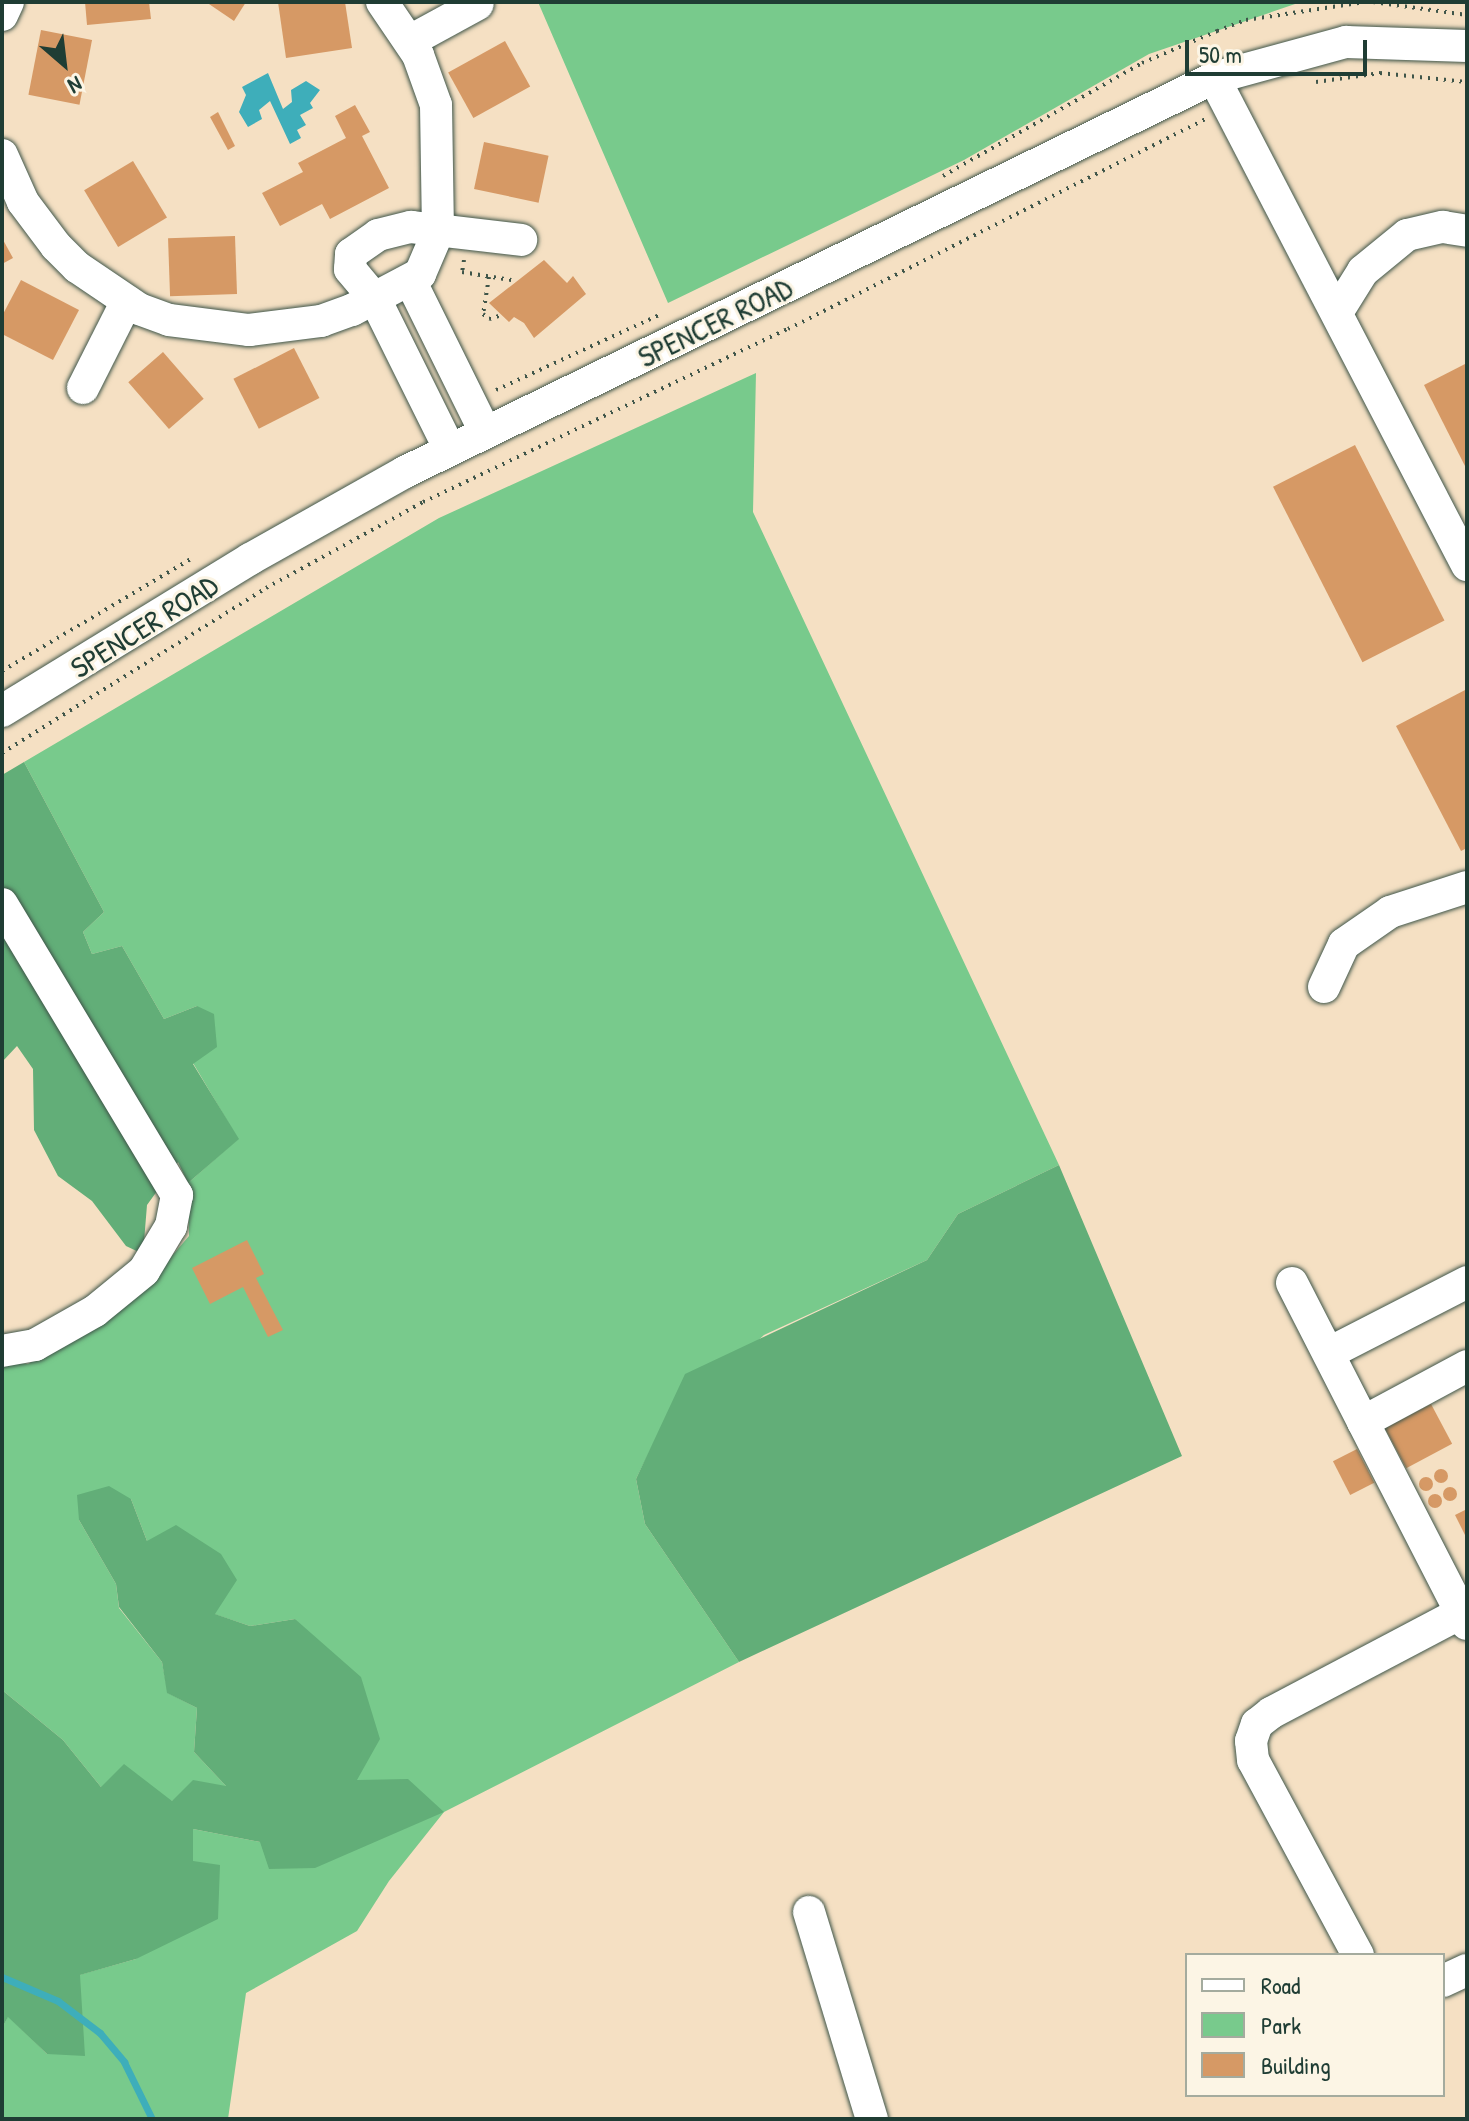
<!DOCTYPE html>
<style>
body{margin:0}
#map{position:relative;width:1469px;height:2121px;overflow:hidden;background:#f5e0c3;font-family:"Patrick Hand",sans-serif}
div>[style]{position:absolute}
.green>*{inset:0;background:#78ca8c}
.forest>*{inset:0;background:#62ae78}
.water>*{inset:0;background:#3eaeba}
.stream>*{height:7px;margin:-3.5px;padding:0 3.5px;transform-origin:3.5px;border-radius:3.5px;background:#3eaeba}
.building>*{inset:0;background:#d69965;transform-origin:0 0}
.round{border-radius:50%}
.path>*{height:4px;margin-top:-2px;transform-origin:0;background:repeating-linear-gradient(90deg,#3f5549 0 2px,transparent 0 8px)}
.roads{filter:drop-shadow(0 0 2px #3f5549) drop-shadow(0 0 2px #3f5549)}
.minor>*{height:32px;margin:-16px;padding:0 16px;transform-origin:16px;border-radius:16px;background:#fff}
span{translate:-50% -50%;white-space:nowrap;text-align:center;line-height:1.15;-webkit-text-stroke:6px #fcf5e5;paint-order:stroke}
.street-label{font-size:30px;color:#1f3d34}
.frame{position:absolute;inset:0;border:4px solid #1f3d34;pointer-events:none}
.legend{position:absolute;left:1185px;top:1953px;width:260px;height:144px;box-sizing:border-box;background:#fcf5e5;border:2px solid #a4ab9e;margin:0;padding:10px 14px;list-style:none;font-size:24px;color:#1f3d34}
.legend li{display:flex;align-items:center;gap:16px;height:40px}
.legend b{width:40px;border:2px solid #a4ab9e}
.north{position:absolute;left:24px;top:24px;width:80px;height:80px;-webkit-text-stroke:6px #fcf5e5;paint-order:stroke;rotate:152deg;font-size:22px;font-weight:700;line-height:32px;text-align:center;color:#1f3d34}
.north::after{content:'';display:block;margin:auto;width:28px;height:36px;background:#1f3d34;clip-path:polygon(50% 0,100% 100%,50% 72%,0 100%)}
.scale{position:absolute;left:1185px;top:40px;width:182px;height:36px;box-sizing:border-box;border:4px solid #1f3d34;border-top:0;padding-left:10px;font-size:24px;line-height:28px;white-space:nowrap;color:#1f3d34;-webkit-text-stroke:6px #fcf5e5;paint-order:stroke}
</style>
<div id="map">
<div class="green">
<div style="clip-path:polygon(538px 2px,1301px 2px,1149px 54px,964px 160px,668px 303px)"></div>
<div style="clip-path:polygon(756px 373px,753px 512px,1059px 1165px,958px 1214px,927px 1260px,764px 1335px,660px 1430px,636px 1479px,645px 1524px,739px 1662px,444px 1812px,389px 1881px,357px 1931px,246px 1993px,228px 2119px,2px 2119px,2px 2028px,8px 2016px,47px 2054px,79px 1975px,136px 1959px,193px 1861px,193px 1829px,260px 1842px,357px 1780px,295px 1619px,250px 1626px,214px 1614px,147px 1541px,131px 1499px,79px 1520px,116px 1584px,119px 1608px,162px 1662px,168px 1693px,197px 1708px,194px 1752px,227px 1787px,172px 1801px,101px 1787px,63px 1740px,2px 1690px,2px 1361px,28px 1364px,135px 1299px,189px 1236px,188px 1183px,238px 1139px,193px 1063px,197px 1006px,164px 1019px,122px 946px,92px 954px,83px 932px,104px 912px,24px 762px,439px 518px)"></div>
</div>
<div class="forest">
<div style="clip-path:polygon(24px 762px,104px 912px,83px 932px,92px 954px,122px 946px,164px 1019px,197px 1006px,214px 1014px,217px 1047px,193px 1064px,239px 1139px,188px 1183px,178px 1162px,147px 1205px,143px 1254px,126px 1246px,92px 1201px,58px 1176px,34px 1130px,33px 1069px,17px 1046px,2px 1062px,2px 775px)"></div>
<div style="clip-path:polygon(1059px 1165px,1182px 1456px,739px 1662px,645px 1524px,636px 1479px,685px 1374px,927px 1260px,958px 1214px)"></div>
<div style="clip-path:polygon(109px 1486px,131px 1499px,147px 1541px,176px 1525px,221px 1554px,237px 1580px,215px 1614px,250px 1626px,295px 1619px,361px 1677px,380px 1739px,357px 1780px,408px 1779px,444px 1812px,315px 1868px,269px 1869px,260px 1842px,193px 1829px,193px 1861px,220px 1865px,218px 1919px,136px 1959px,80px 1975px,85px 2056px,47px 2054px,8px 2017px,2px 2028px,2px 1690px,63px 1740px,101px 1787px,124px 1764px,172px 1801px,193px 1780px,226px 1786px,194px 1752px,197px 1708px,167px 1693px,162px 1662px,119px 1607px,116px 1584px,79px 1520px,77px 1495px)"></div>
</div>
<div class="water">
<div style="clip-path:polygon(268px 73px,283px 109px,292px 102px,291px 90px,306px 81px,320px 90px,310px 103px,313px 108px,300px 115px,306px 125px,297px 130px,301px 138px,290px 144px,270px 101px,259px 110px,262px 119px,248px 127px,239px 112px,246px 95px,242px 87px)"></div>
</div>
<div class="stream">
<div style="left:2px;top:1977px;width:61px;rotate:23.2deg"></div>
<div style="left:58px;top:2001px;width:53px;rotate:37.3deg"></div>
<div style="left:100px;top:2033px;width:38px;rotate:50deg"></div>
<div style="left:124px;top:2062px;width:64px;rotate:63.8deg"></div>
</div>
<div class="building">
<div style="clip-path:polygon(85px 2px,149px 2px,151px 19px,87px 25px)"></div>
<div style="clip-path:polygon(206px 2px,246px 2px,234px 21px)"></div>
<div style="clip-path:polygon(278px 2px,345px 2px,352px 48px,286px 58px)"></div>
<div style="left:41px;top:30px;width:52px;height:66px;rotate:11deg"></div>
<div style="left:505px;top:41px;width:52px;height:65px;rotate:61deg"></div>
<div style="clip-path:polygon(355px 105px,370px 132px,362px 136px,389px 188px,330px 219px,322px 204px,280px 226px,262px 193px,303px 172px,298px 163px,346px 138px,335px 116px)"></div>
<div style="clip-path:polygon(218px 112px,235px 146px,228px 150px,210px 117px)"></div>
<div style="left:484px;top:142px;width:66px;height:48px;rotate:12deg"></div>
<div style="left:133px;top:161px;width:66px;height:57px;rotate:59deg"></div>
<div style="left:235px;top:236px;width:58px;height:67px;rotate:88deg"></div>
<div style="clip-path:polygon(2px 238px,13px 258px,2px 264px)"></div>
<div style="clip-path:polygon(544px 260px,567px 283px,573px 276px,586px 294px,534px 338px,524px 323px,514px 317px,509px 322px,489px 303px)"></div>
<div style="clip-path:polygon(21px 280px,79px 310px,53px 360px,2px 334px,2px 316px)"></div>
<div style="left:294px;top:348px;width:56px;height:68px;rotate:63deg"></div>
<div style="left:163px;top:352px;width:62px;height:46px;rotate:49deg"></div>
<div style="clip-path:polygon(1467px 363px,1467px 470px,1424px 385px)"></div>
<div style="left:1355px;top:445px;width:197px;height:92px;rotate:63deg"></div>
<div style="clip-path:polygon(1467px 689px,1467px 848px,1461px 851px,1396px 726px)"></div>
<div style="clip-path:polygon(247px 1240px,264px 1274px,256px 1278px,283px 1330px,268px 1337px,243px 1287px,210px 1304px,192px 1268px)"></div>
<div style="left:1431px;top:1404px;width:45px;height:52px;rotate:62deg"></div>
<div style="left:1357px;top:1449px;width:38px;height:27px;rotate:63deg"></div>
<div class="round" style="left:1434px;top:1469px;width:14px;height:14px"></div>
<div class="round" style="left:1419px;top:1477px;width:14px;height:14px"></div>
<div class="round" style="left:1443px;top:1487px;width:14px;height:14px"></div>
<div class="round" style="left:1428px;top:1494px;width:14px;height:14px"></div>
<div style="clip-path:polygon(1467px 1509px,1467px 1539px,1455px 1515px)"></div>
</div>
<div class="path">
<div style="left:1373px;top:2px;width:95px;rotate:7.9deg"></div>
<div style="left:1316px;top:82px;width:65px;rotate:-8deg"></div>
<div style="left:1380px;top:73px;width:87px;rotate:5.9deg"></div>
<div style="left:943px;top:176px;width:229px;rotate:-29.6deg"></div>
<div style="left:1142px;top:63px;width:82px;rotate:-23.1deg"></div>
<div style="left:1217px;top:31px;width:31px;rotate:-21deg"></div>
<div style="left:1246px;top:20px;width:120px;rotate:-8.6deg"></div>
<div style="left:464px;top:260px;width:12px;rotate:99deg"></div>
<div style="left:462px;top:272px;width:50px;rotate:9.3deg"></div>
<div style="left:489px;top:277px;width:37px;rotate:99deg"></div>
<div style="left:483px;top:314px;width:8px;rotate:40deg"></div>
<div style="left:489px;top:319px;width:14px;rotate:-17deg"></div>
<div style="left:496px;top:390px;width:179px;rotate:-24.7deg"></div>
<div style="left:2px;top:671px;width:220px;rotate:-30.7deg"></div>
<div style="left:2px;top:753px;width:311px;rotate:-32deg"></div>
<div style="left:266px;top:588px;width:179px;rotate:-28.7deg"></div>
<div style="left:423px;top:502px;width:404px;rotate:-25.4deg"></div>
<div style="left:788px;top:329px;width:468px;rotate:-26.7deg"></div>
</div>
<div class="roads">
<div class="minor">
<div style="left:2px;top:15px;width:14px;rotate:-65deg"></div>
<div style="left:410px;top:41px;width:77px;rotate:-28.6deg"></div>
<div style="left:1214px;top:78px;width:549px;rotate:62.55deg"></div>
<div style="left:2px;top:155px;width:51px;rotate:65.9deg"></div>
<div style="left:23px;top:202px;width:55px;rotate:53.1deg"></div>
<div style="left:56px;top:246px;width:30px;rotate:45deg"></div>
<div style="left:77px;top:267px;width:75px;rotate:34.1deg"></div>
<div style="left:139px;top:309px;width:32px;rotate:20deg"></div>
<div style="left:169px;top:320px;width:81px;rotate:7.1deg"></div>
<div style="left:249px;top:330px;width:73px;rotate:-7.1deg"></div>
<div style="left:321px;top:321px;width:33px;rotate:-20deg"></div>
<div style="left:352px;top:310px;width:77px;rotate:-27.9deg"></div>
<div style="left:420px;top:274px;width:46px;rotate:-66.8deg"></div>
<div style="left:438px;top:232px;width:127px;rotate:-90.9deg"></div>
<div style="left:436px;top:105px;width:53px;rotate:-109.8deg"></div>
<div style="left:418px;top:55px;width:64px;rotate:-124.2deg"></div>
<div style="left:410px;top:280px;width:169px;rotate:63.7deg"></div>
<div style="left:1338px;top:311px;width:47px;rotate:-58deg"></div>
<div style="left:1363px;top:271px;width:57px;rotate:-39.3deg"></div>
<div style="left:1407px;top:235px;width:37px;rotate:-13deg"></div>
<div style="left:1443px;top:227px;width:24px;rotate:9deg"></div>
<div style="left:83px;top:388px;width:97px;rotate:-63.2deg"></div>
<div style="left:450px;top:450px;width:169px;rotate:-116.4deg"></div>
<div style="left:375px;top:299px;width:39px;rotate:-130deg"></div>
<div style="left:350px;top:269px;width:15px;rotate:-86deg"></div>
<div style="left:351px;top:254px;width:33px;rotate:-35deg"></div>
<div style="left:378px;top:235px;width:34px;rotate:-14deg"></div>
<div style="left:411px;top:227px;width:111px;rotate:6.7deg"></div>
<div style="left:2px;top:711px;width:291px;rotate:-31.5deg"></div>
<div style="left:250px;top:559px;width:178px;rotate:-29.3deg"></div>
<div style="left:405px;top:472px;width:900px;rotate:-25.97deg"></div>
<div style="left:1214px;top:78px;width:137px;rotate:-15.3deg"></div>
<div style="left:1346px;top:42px;width:121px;rotate:1.9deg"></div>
<div style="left:2px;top:904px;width:340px;rotate:59deg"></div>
<div style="left:177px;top:1195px;width:32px;rotate:101deg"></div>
<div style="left:171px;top:1226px;width:52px;rotate:121deg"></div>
<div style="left:144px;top:1271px;width:63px;rotate:140.8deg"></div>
<div style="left:95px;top:1311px;width:69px;rotate:150.5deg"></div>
<div style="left:35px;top:1345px;width:34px;rotate:170deg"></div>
<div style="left:1324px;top:987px;width:47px;rotate:-65.1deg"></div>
<div style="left:1344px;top:944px;width:56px;rotate:-34.8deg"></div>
<div style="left:1390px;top:912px;width:81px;rotate:-18deg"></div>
<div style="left:1292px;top:1283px;width:156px;rotate:62.9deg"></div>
<div style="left:1329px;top:1353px;width:155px;rotate:-27.2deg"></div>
<div style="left:1467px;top:1366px;width:118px;rotate:151.7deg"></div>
<div style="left:1363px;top:1422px;width:227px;rotate:62.8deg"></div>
<div style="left:809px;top:1912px;width:216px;rotate:73.1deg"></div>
<div style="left:1358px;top:1955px;width:221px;rotate:-118.3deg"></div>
<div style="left:1253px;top:1760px;width:19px;rotate:-96deg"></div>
<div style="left:1251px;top:1741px;width:18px;rotate:-71deg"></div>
<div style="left:1257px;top:1724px;width:18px;rotate:-38deg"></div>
<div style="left:1271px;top:1713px;width:215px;rotate:-27.8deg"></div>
<div style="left:1443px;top:1981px;width:26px;rotate:-25deg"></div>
</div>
</div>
<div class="street-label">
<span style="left:715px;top:322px;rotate:-26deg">SPENCER ROAD</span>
<span style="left:144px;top:626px;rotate:-32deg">SPENCER ROAD</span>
</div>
<div class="frame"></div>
<ul class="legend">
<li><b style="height:10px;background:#fff"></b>Road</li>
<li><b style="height:22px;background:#78ca8c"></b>Park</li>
<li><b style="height:22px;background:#d69965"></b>Building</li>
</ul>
<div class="north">N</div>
<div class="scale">50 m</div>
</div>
